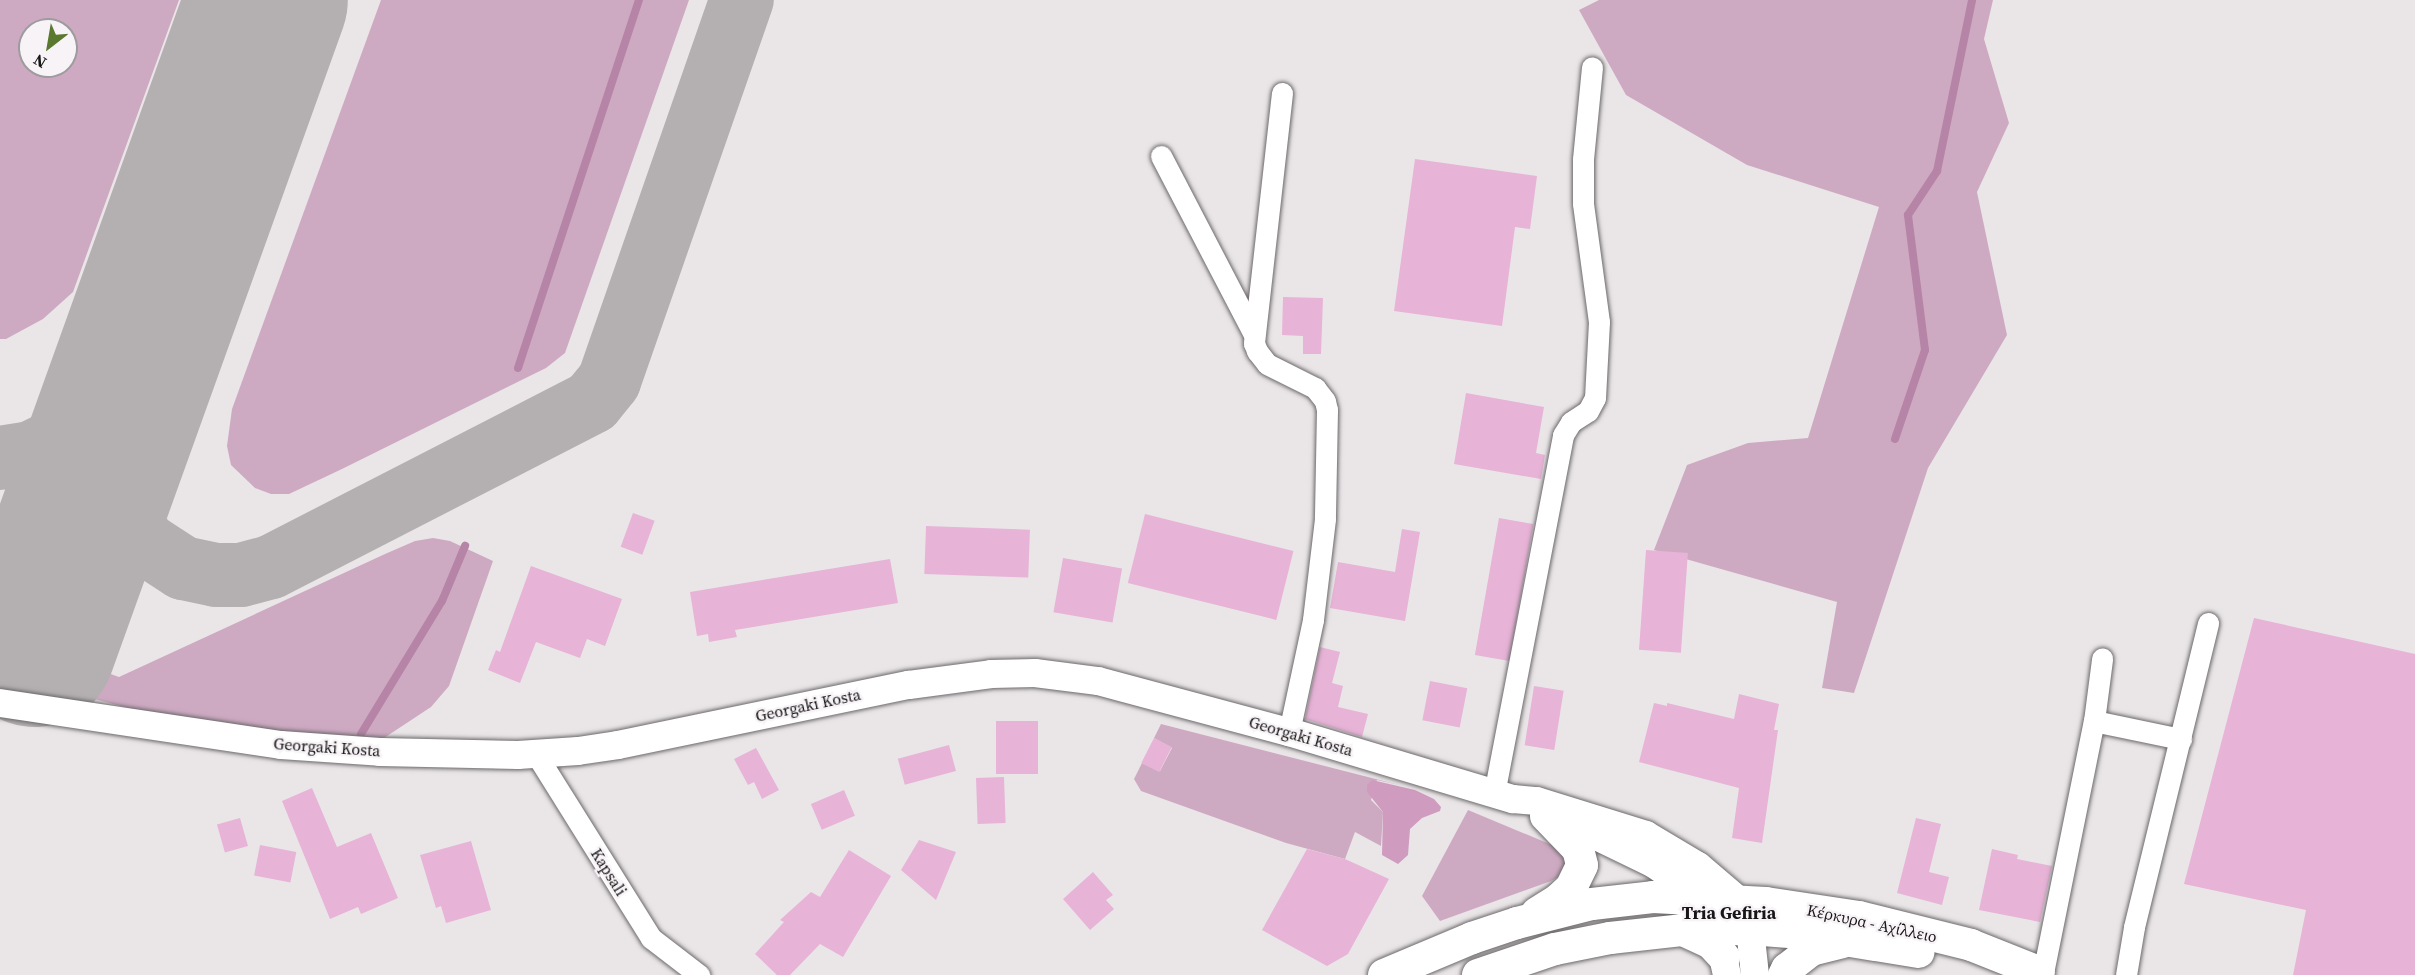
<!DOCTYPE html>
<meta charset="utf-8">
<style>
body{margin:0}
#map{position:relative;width:2415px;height:975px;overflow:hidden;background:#eae6e8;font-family:"Source Serif 4",serif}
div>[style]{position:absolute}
.green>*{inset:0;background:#ceaac2}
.forest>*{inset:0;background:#cf9cbf}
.stream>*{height:8px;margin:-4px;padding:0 4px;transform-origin:4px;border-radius:4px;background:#b684a6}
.taxiway>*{height:64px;margin:-32px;padding:0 32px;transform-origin:32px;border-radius:32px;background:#b4b0b2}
.runway>*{height:162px;margin:-81px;padding:0 81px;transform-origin:81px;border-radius:81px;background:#b4b0b2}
.building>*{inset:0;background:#e7b3d7;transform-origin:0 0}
.roads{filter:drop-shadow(0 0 2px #6c696b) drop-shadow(0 0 2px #6c696b)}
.minor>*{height:21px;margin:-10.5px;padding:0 10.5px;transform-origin:10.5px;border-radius:10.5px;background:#fff}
.secondary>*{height:28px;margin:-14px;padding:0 14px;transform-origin:14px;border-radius:14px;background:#fff}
.primary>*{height:32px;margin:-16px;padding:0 16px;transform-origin:16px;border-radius:16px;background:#fff}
span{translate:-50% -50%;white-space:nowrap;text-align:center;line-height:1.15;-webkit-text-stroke:4.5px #f7f3f6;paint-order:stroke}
.street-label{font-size:16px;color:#171617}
.neighbourhood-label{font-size:18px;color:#171617;font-weight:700}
.north{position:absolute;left:18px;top:18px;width:60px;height:60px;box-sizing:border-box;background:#f7f3f6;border:2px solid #9d9b9d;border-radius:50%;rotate:211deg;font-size:16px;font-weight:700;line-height:24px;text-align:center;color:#171617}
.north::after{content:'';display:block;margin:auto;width:21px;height:27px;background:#5a782e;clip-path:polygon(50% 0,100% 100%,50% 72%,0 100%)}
</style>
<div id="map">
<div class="green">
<div style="clip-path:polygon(evenodd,0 0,179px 0,73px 292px,43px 319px,6px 339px,0 339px,0 0,30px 30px,66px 30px,66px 66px,30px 66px,30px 30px)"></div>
<div style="clip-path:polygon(381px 0,689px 0,565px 353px,546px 368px,342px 469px,289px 494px,271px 494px,255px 488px,231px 465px,227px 446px,232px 409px)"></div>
<div style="clip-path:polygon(1599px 0,1993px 0,1984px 39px,2009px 123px,1977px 192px,2007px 335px,1928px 468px,1854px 693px,1822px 688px,1837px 602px,1654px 550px,1687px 465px,1748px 443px,1808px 438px,1879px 207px,1747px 165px,1626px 95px,1579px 10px)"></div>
<div style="clip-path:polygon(433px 538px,450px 541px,493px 561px,449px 686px,431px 707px,384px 738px,363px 741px,162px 717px,0 674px,0 634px,119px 677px,385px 554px,415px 541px)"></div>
<div style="clip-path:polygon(1161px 724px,1399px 785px,1377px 780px,1371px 800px,1383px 812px,1381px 846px,1355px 832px,1345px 859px,1286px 843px,1141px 791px,1134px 779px,1142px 763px,1160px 771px,1172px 748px,1154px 738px)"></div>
<div style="clip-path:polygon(1468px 810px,1552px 845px,1564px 855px,1565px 864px,1558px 877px,1551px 881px,1440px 921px,1422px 896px)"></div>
</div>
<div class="forest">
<div style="clip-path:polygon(1372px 780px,1415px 790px,1434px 799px,1441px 807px,1440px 811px,1422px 818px,1410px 829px,1408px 855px,1398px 864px,1382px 855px,1383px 812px,1367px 792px,1367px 785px)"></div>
</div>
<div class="stream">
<div style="left:518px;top:368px;width:387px;rotate:-71.8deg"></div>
<div style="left:1895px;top:439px;width:94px;rotate:-71.4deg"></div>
<div style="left:1925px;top:350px;width:136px;rotate:-97.2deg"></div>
<div style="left:1908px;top:215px;width:53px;rotate:-56.6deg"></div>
<div style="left:1937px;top:171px;width:175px;rotate:-78.4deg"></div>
<div style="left:361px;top:734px;width:156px;rotate:-58.7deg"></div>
<div style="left:442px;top:601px;width:60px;rotate:-67.3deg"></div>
</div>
<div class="taxiway">
<div style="left:124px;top:401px;width:43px;rotate:104.7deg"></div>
<div style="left:113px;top:443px;width:25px;rotate:95deg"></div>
<div style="left:111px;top:468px;width:56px;rotate:71.2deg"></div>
<div style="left:129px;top:521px;width:29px;rotate:54deg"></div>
<div style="left:146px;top:544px;width:44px;rotate:33deg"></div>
<div style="left:183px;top:568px;width:34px;rotate:12deg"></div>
<div style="left:216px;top:575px;width:25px"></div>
<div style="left:241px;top:575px;width:31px;rotate:-15deg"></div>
<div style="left:271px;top:567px;width:361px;rotate:-27.2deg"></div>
<div style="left:592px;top:402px;width:27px;rotate:-51deg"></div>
<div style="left:609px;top:381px;width:404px;rotate:-70.8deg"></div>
<div style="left:0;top:458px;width:31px;rotate:-9deg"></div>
<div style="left:31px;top:453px;width:61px;rotate:-26.1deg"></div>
<div style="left:86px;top:426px;width:33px;rotate:-46deg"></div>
<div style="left:109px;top:402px;width:35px;rotate:-55deg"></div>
<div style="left:129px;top:373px;width:35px;rotate:-63deg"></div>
</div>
<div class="runway">
<div style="left:35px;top:646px;width:686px;rotate:-70.25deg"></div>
</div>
<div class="building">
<div style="clip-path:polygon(1415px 159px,1537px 176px,1530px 229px,1515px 227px,1502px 326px,1394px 311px)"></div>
<div style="clip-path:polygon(1283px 297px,1323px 298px,1321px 354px,1303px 354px,1303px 336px,1282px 335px)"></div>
<div style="clip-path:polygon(1466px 393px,1544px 407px,1536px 453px,1545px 455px,1541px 479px,1454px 464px)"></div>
<div style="left:633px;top:513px;width:23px;height:36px;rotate:20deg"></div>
<div style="left:1145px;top:514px;width:153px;height:71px;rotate:14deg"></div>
<div style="left:1499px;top:518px;width:35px;height:139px;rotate:10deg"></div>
<div style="left:926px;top:526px;width:104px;height:48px;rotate:2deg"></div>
<div style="clip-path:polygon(1402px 529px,1420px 532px,1405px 621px,1330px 608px,1338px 562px,1395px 572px)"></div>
<div style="left:1646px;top:550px;width:42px;height:100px;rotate:4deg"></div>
<div style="left:1063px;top:558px;width:60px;height:55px;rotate:10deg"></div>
<div style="clip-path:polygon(890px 559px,898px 603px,735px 630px,737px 637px,709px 642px,708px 634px,697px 636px,690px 592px)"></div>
<div style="clip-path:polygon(531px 566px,622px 599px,605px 646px,587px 639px,580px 658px,536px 642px,520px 683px,488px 670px,496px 650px,500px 652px)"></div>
<div style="clip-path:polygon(2254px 618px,2415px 654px,2415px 975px,2293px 975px,2306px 910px,2184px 884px)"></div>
<div style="clip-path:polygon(1320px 647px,1340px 652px,1332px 683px,1343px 686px,1338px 707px,1368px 714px,1362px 737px,1305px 719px)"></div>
<div style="left:1430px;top:681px;width:38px;height:40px;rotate:11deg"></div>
<div style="left:1534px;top:686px;width:30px;height:60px;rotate:9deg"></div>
<div style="clip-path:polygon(1739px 694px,1779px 704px,1774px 730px,1778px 730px,1762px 843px,1732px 838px,1739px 788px,1639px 762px,1654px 703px,1667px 706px,1667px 703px,1734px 719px)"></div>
<div style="left:996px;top:721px;width:42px;height:53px"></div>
<div style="left:1154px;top:738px;width:20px;height:28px;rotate:27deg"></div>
<div style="left:949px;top:745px;width:27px;height:53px;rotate:75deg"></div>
<div style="clip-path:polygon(756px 748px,779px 790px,762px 799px,754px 782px,748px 785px,734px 759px)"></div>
<div style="left:1004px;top:777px;width:46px;height:28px;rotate:88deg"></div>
<div style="clip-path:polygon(312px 788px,337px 847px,371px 833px,398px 898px,361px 914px,358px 907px,330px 919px,282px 801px)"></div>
<div style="left:844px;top:790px;width:28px;height:36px;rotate:67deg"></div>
<div style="left:240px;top:818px;width:29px;height:24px;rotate:74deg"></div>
<div style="clip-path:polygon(1916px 818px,1941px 824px,1929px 872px,1949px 877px,1942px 905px,1897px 893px)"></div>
<div style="clip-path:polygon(919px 840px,956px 852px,936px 900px,901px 870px)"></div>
<div style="clip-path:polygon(471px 841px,491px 910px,446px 923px,441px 906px,436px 908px,420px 855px)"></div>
<div style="left:260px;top:845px;width:37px;height:31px;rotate:11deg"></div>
<div style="clip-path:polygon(1307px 849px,1345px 859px,1389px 879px,1348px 954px,1327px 966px,1262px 930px)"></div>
<div style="clip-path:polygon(1992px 849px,2018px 855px,2017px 859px,2052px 866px,2040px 922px,1979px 910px)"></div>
<div style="clip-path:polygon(849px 850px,891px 876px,843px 957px,820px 944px,790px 975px,777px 975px,755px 954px,784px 922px,780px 920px,811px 892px,820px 897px)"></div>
<div style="clip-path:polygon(1093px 872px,1113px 895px,1106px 900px,1114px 909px,1090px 930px,1063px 899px)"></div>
</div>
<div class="roads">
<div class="minor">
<div style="left:1282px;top:93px;width:252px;rotate:96.4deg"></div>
<div style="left:1254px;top:343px;width:9px;rotate:69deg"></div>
<div style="left:1257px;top:351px;width:16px;rotate:52deg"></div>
<div style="left:1267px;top:364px;width:54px;rotate:26.6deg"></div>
<div style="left:1315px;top:388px;width:16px;rotate:52deg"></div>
<div style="left:1325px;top:401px;width:9px;rotate:77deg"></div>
<div style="left:1327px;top:410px;width:109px;rotate:91.1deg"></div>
<div style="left:1325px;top:519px;width:102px;rotate:96.8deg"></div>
<div style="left:1313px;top:620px;width:115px;rotate:102.1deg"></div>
<div style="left:1161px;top:156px;width:202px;rotate:62.5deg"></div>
<div style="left:2094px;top:721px;width:89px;rotate:11.7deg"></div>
<div style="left:536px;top:754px;width:217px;rotate:58deg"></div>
<div style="left:651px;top:938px;width:61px;rotate:37.6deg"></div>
<div style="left:1494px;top:794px;width:366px;rotate:-79.1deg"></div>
<div style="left:1563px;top:435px;width:15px;rotate:-58deg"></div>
<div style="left:1571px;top:422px;width:20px;rotate:-33deg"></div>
<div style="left:1588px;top:411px;width:15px;rotate:-62deg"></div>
<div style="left:1595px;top:398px;width:76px;rotate:-87deg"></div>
<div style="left:1599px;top:322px;width:120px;rotate:-97.7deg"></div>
<div style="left:1583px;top:203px;width:44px;rotate:-90deg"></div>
<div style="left:1583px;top:159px;width:92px;rotate:-84.4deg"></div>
<div style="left:2043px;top:973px;width:257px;rotate:-78.6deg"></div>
<div style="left:2094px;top:721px;width:63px;rotate:-82.6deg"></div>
<div style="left:2126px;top:975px;width:49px;rotate:-80.5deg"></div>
<div style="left:2134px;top:927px;width:313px;rotate:-76.3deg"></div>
</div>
<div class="secondary">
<div style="left:0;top:703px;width:284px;rotate:8.5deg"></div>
<div style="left:281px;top:745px;width:99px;rotate:4deg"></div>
<div style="left:380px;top:752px;width:138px;rotate:1.2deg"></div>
<div style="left:518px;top:755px;width:60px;rotate:-3.8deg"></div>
<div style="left:578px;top:751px;width:40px;rotate:-8.5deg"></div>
<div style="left:618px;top:745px;width:297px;rotate:-11.7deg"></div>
<div style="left:909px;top:685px;width:83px;rotate:-7.6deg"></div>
<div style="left:991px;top:674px;width:44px;rotate:-1.3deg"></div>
<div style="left:1035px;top:673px;width:64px;rotate:7.2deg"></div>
<div style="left:1098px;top:681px;width:198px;rotate:15deg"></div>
<div style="left:1289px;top:732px;width:234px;rotate:16.7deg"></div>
<div style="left:1513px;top:799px;width:24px;rotate:5deg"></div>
<div style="left:1537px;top:801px;width:114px;rotate:17.3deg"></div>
<div style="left:1646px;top:835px;width:61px;rotate:30.8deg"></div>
<div style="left:1698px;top:866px;width:52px;rotate:40.4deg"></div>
<div style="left:1738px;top:900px;width:31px;rotate:68deg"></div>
<div style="left:1750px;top:929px;width:46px;rotate:83.8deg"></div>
<div style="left:1590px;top:833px;width:71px;rotate:25.8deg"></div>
<div style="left:1654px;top:864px;width:44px;rotate:34.8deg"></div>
<div style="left:1690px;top:889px;width:14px;rotate:45deg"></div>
<div style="left:1700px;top:899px;width:34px;rotate:60deg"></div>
<div style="left:1717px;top:929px;width:47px;rotate:77.7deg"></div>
</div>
<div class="primary">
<div style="left:1537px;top:913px;width:25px;rotate:-32deg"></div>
<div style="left:1558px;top:900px;width:18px;rotate:-43deg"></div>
<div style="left:1571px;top:888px;width:25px;rotate:-64deg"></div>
<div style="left:1582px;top:865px;width:16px;rotate:-104deg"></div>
<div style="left:1578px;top:849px;width:46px;rotate:-134.1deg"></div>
<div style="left:1683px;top:930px;width:31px;rotate:25deg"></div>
<div style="left:1711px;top:943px;width:19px;rotate:47deg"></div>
<div style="left:1384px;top:975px;width:95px;rotate:-22.8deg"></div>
<div style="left:1472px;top:938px;width:47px;rotate:-18.4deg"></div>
<div style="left:1517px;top:923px;width:77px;rotate:-14.2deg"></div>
<div style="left:1592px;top:904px;width:61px;rotate:-6.5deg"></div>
<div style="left:1653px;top:897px;width:113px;rotate:3deg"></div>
<div style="left:1766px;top:903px;width:94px;rotate:8.6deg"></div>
<div style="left:1859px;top:917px;width:115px;rotate:14deg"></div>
<div style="left:1971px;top:945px;width:73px;rotate:21.7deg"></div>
<div style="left:1478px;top:975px;width:81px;rotate:-18.7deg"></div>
<div style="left:1555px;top:949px;width:56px;rotate:-11.3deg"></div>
<div style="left:1610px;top:938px;width:72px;rotate:-6.3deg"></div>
<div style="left:1682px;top:930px;width:68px;rotate:-0.8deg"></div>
<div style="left:1750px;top:929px;width:52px;rotate:4.4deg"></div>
<div style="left:1802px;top:933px;width:118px;rotate:9.3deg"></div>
<div style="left:1784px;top:975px;width:7px;rotate:-63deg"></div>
<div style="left:1787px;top:969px;width:31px;rotate:-38deg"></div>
<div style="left:1811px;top:950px;width:32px;rotate:-14deg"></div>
</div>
</div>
<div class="street-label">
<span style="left:808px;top:705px;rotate:-12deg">Georgaki Kosta</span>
<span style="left:1301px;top:736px;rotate:16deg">Georgaki Kosta</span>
<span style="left:327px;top:747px;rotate:4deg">Georgaki Kosta</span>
<span style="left:609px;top:872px;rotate:58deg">Kapsali</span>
<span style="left:1872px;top:923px;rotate:12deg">Κέρκυρα - Αχίλλειο</span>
</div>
<div class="neighbourhood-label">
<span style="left:1729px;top:913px">Tria Gefiria</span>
</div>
<div class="north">N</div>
</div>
